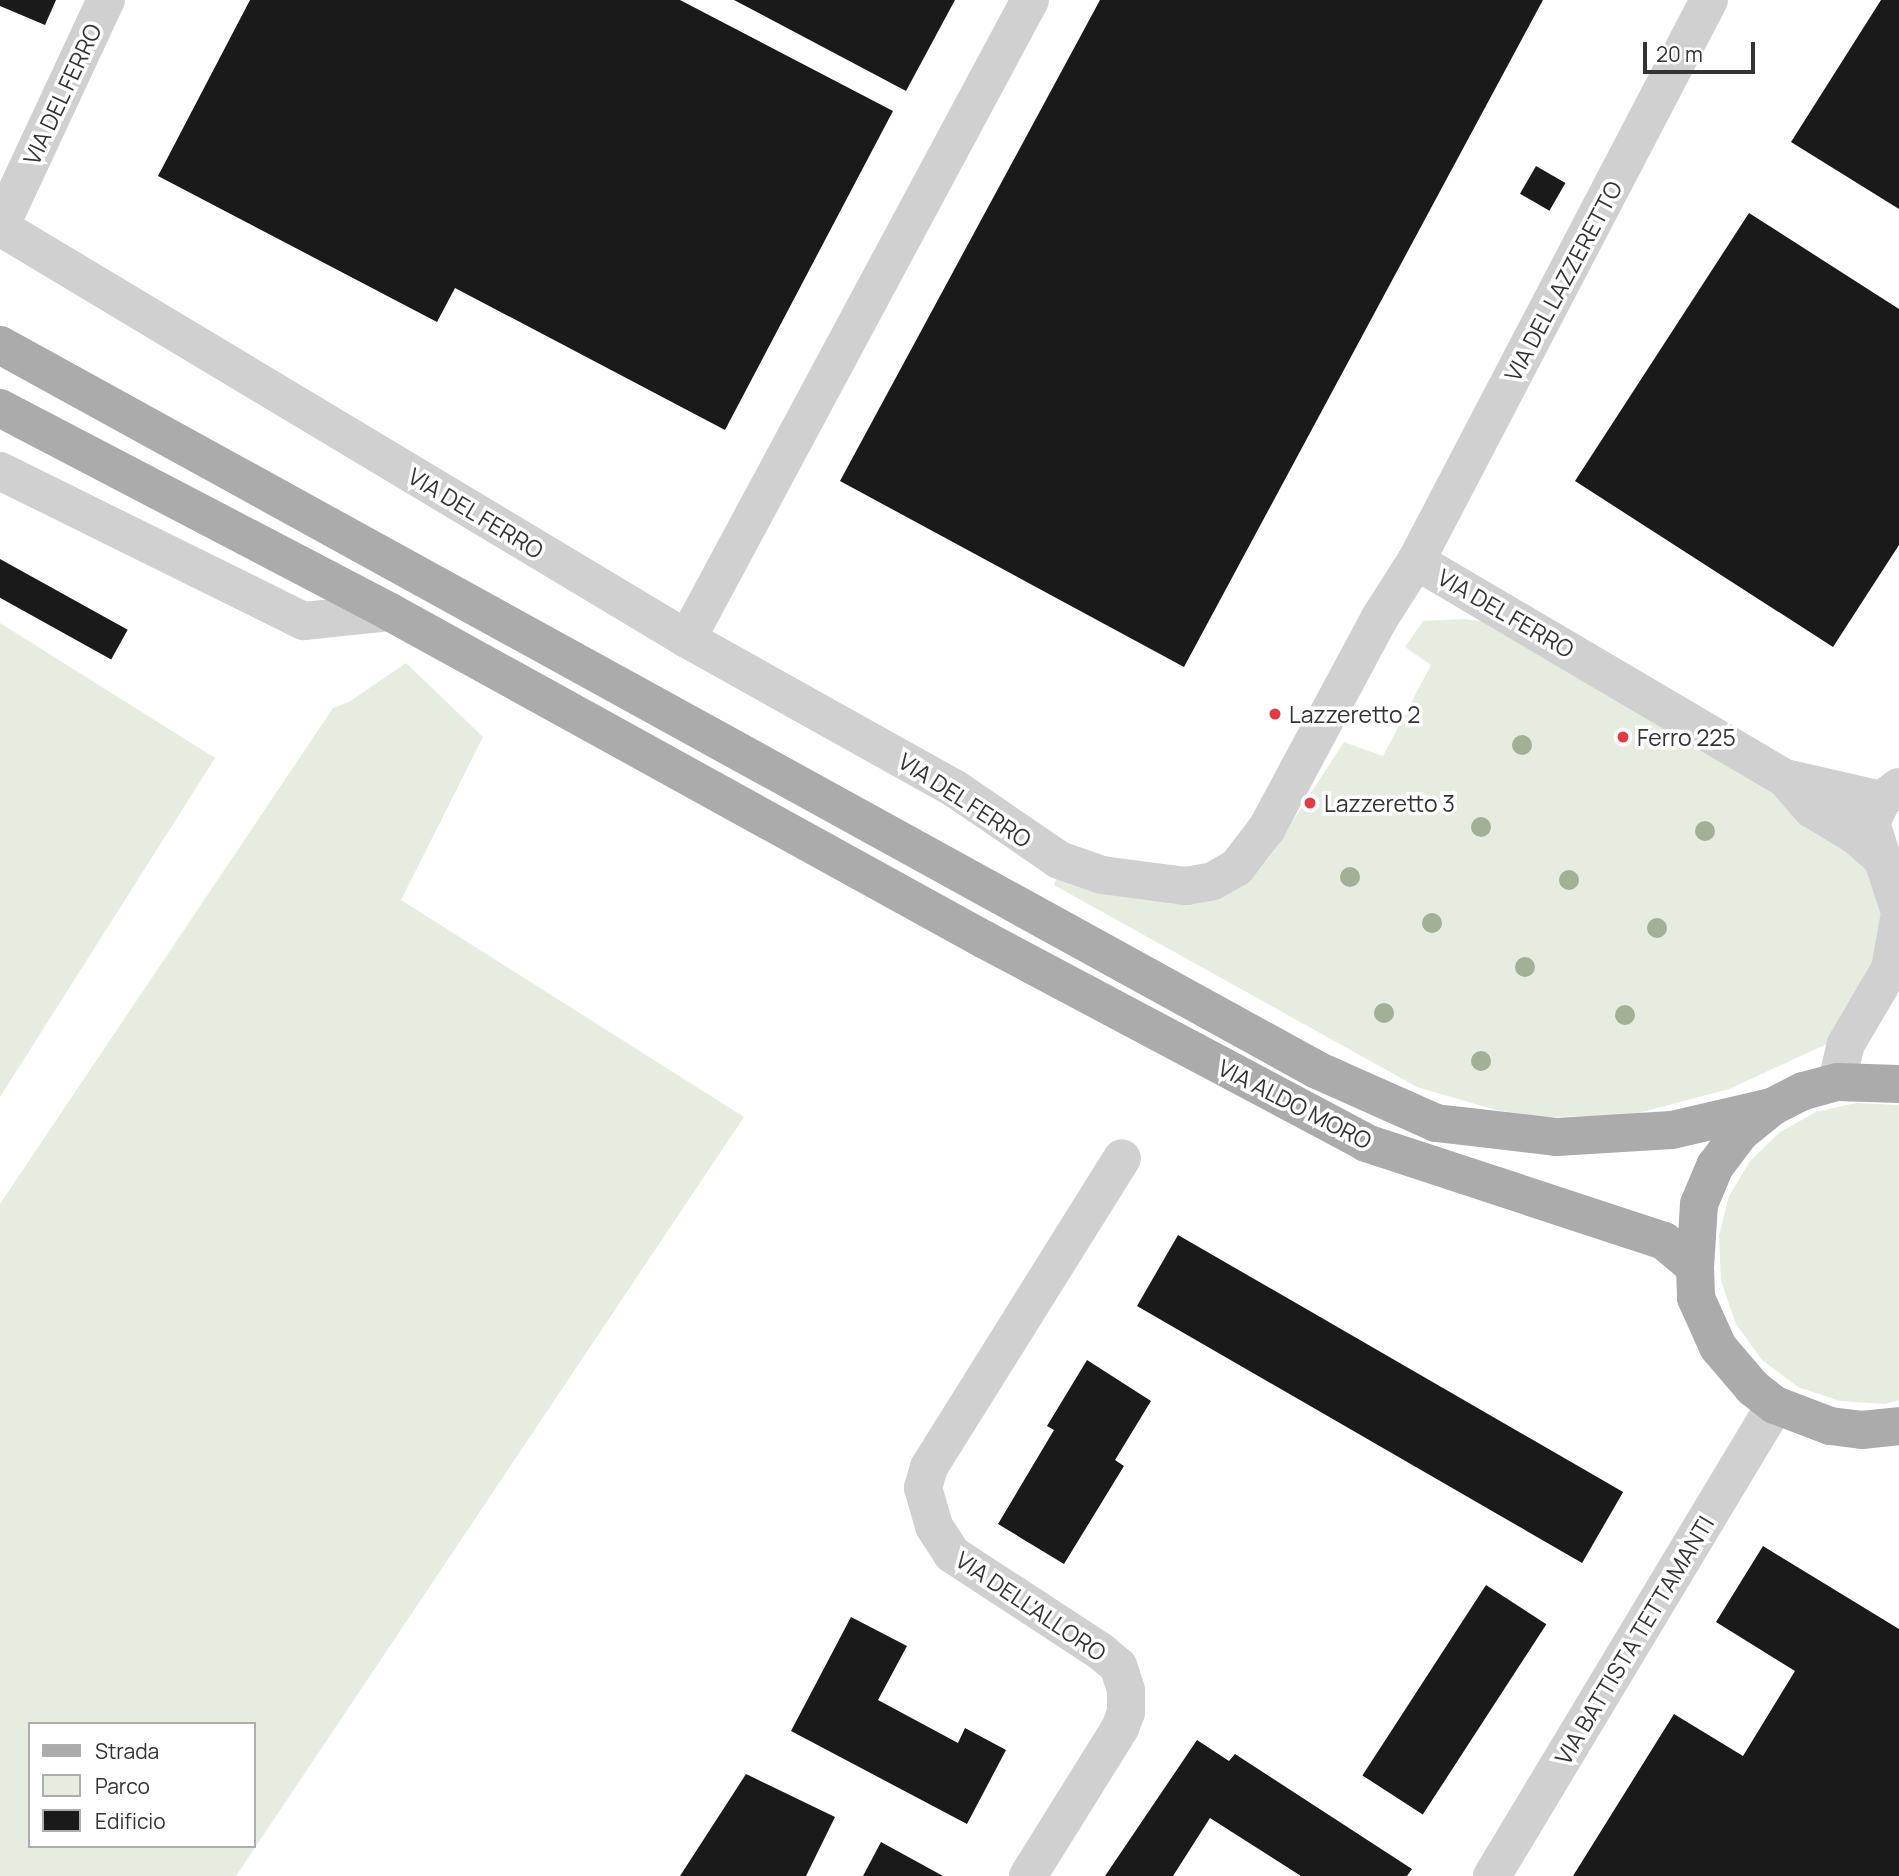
<!DOCTYPE html>
<style>
body{margin:0}
#map{position:relative;width:1899px;height:1876px;overflow:hidden;background:#fff;font-family:Manrope,sans-serif}
div>[style]{position:absolute}
.green>*{inset:0;background:#e6ecdf}
.building>*{inset:0;background:#1a1a1a;transform-origin:0 0}
.minor>*{height:38px;margin:-19px;padding:0 19px;transform-origin:19px;border-radius:19px;background:#d0d0d0}
.major>*{height:38px;margin:-19px;padding:0 19px;transform-origin:19px;border-radius:19px;background:#ababab}
.trees>*{width:20px;height:20px;margin:-10px;border-radius:50%;background:#a2b095}
.dots>*{width:19px;height:19px;translate:-50% -50%;box-sizing:border-box;border:4px solid #fff;border-radius:50%}
span{translate:-50% -50%;white-space:nowrap;text-align:center;line-height:1.15;-webkit-text-stroke:7px #fff;paint-order:stroke}
.street-label{font-size:23px;color:#333}
.poi-label{font-size:23px;color:#333}
.left{translate:0 -50%;text-align:left}
.legend{position:absolute;left:28px;top:1722px;width:228px;height:126px;box-sizing:border-box;background:#fff;border:2px solid #adadad;margin:0;padding:9px 12px;list-style:none;font-size:21px;color:#333}
.legend li{display:flex;align-items:center;gap:14px;height:35px}
.legend b{width:35px;border:2px solid #adadad}
.scale{position:absolute;left:1643px;top:42px;width:112px;height:32px;box-sizing:border-box;border:4px solid #333;border-top:0;padding-left:9px;font-size:21px;line-height:24px;white-space:nowrap;color:#333;-webkit-text-stroke:5px #fff;paint-order:stroke}
</style>
<div id="map">
<div class="green">
<div style="clip-path:polygon(1463px 619px,1491px 622px,1767px 788px,1854px 847px,1882px 898px,1877px 958px,1829px 1043px,1729px 1089px,1631px 1115px,1546px 1117px,1496px 1110px,1417px 1087px,1054px 885px,1057px 877px,1248px 880px,1268px 859px,1344px 742px,1383px 756px,1431px 665px,1405px 647px,1423px 621px)"></div>
<div style="clip-path:polygon(0 623px,215px 758px,0 1097px)"></div>
<div style="clip-path:polygon(evenodd,406px 663px,483px 737px,401px 900px,744px 1117px,236px 1876px,0 1876px,0 1204px,333px 708px,349px 702px,406px 663px,30px 1724px,254px 1724px,254px 1846px,30px 1846px,30px 1724px)"></div>
<div style="clip-path:polygon(1856px 1103px,1899px 1105px,1899px 1400px,1885px 1404px,1840px 1401px,1798px 1387px,1762px 1360px,1736px 1324px,1721px 1281px,1719px 1236px,1729px 1196px,1750px 1161px,1780px 1132px,1816px 1112px)"></div>
</div>
<div class="building">
<div style="clip-path:polygon(0 0,56px 0,45px 25px,0 6px)"></div>
<div style="clip-path:polygon(250px 0,680px 0,893px 111px,725px 430px,455px 288px,437px 322px,158px 176px)"></div>
<div style="clip-path:polygon(734px 0,955px 0,906px 91px)"></div>
<div style="clip-path:polygon(1100px 0,1543px 0,1184px 667px,840px 481px)"></div>
<div style="clip-path:polygon(1881px 0,1899px 0,1899px 209px,1791px 142px)"></div>
<div style="left:1536px;top:166px;width:34px;height:32px;rotate:30deg"></div>
<div style="clip-path:polygon(1749px 213px,1899px 309px,1899px 545px,1833px 647px,1575px 481px)"></div>
<div style="left:0;top:559px;width:146px;height:34px;rotate:29deg"></div>
<div style="left:1178px;top:1235px;width:514px;height:82px;rotate:30deg"></div>
<div style="clip-path:polygon(1087px 1360px,1151px 1401px,1115px 1460px,1124px 1466px,1064px 1564px,998px 1524px,1054px 1430px,1047px 1426px)"></div>
<div style="clip-path:polygon(1763px 1546px,1899px 1629px,1899px 1876px,1573px 1876px,1674px 1714px,1743px 1756px,1795px 1671px,1716px 1622px)"></div>
<div style="left:1486px;top:1585px;width:72px;height:227px;rotate:33deg"></div>
<div style="clip-path:polygon(851px 1617px,907px 1646px,878px 1700px,958px 1743px,965px 1728px,1006px 1750px,967px 1824px,791px 1731px)"></div>
<div style="clip-path:polygon(1197px 1740px,1229px 1761px,1235px 1754px,1412px 1869px,1407px 1876px,1301px 1876px,1210px 1818px,1173px 1876px,1105px 1876px)"></div>
<div style="clip-path:polygon(746px 1774px,835px 1817px,806px 1876px,680px 1876px)"></div>
<div style="clip-path:polygon(881px 1842px,943px 1876px,863px 1876px)"></div>
</div>
<div class="minor">
<div style="left:0;top:227px;width:801px;rotate:30.95deg"></div>
<div style="left:687px;top:639px;width:306px;rotate:29.2deg"></div>
<div style="left:954px;top:788px;width:127px;rotate:34.4deg"></div>
<div style="left:1059px;top:860px;width:46px;rotate:19.2deg"></div>
<div style="left:1102px;top:875px;width:85px;rotate:7.5deg"></div>
<div style="left:1186px;top:886px;width:27px;rotate:-10deg"></div>
<div style="left:1213px;top:881px;width:28px;rotate:-30deg"></div>
<div style="left:1237px;top:867px;width:49px;rotate:-52.4deg"></div>
<div style="left:1267px;top:828px;width:237px;rotate:-61.8deg"></div>
<div style="left:1379px;top:619px;width:69px;rotate:-57.5deg"></div>
<div style="left:1416px;top:561px;width:633px;rotate:-62.42deg"></div>
<div style="left:0;top:227px;width:251px;rotate:-65deg"></div>
<div style="left:0;top:471px;width:339px;rotate:26.3deg"></div>
<div style="left:304px;top:621px;width:86px;rotate:-6deg"></div>
<div style="left:1416px;top:561px;width:428px;rotate:30.5deg"></div>
<div style="left:1785px;top:778px;width:99px;rotate:12.8deg"></div>
<div style="left:687px;top:639px;width:725px;rotate:-61.77deg"></div>
<div style="left:1790px;top:784px;width:33px;rotate:49deg"></div>
<div style="left:1812px;top:809px;width:50px;rotate:31.2deg"></div>
<div style="left:1855px;top:835px;width:37px;rotate:41deg"></div>
<div style="left:1899px;top:787px;width:21px;rotate:143deg"></div>
<div style="left:1882px;top:800px;width:25px;rotate:116deg"></div>
<div style="left:1871px;top:823px;width:90px;rotate:72deg"></div>
<div style="left:1837px;top:1082px;width:39px;rotate:-77deg"></div>
<div style="left:1846px;top:1044px;width:87px;rotate:-59.6deg"></div>
<div style="left:1890px;top:969px;width:51px;rotate:-79.8deg"></div>
<div style="left:1028px;top:1876px;width:174px;rotate:-58.1deg"></div>
<div style="left:1120px;top:1728px;width:17px;rotate:-69deg"></div>
<div style="left:1126px;top:1712px;width:22px;rotate:-90deg"></div>
<div style="left:1126px;top:1690px;width:25px;rotate:-108deg"></div>
<div style="left:1118px;top:1666px;width:23px;rotate:-140deg"></div>
<div style="left:1100px;top:1651px;width:177px;rotate:-146.8deg"></div>
<div style="left:952px;top:1554px;width:33px;rotate:-123deg"></div>
<div style="left:934px;top:1526px;width:40px;rotate:-106deg"></div>
<div style="left:923px;top:1488px;width:22px;rotate:-74deg"></div>
<div style="left:929px;top:1467px;width:364px;rotate:-58deg"></div>
<div style="left:1492px;top:1876px;width:549px;rotate:-59deg"></div>
</div>
<div class="major">
<div style="left:0;top:345px;width:1503px;rotate:28.83deg"></div>
<div style="left:1317px;top:1070px;width:130px;rotate:24deg"></div>
<div style="left:1436px;top:1123px;width:122px;rotate:6.6deg"></div>
<div style="left:1557px;top:1137px;width:115px;rotate:-3.5deg"></div>
<div style="left:1672px;top:1130px;width:103px;rotate:-13deg"></div>
<div style="left:0;top:408px;width:440px;rotate:27.6deg"></div>
<div style="left:390px;top:612px;width:679px;rotate:28.87deg"></div>
<div style="left:985px;top:940px;width:432px;rotate:28deg"></div>
<div style="left:1366px;top:1143px;width:314px;rotate:18.2deg"></div>
<div style="left:1664px;top:1241px;width:40px;rotate:40deg"></div>
<div style="left:1899px;top:1084px;width:62px;rotate:-178.2deg"></div>
<div style="left:1837px;top:1082px;width:35px;rotate:165deg"></div>
<div style="left:1803px;top:1091px;width:35px;rotate:153deg"></div>
<div style="left:1772px;top:1107px;width:41px;rotate:140.9deg"></div>
<div style="left:1740px;top:1133px;width:41px;rotate:127.1deg"></div>
<div style="left:1715px;top:1166px;width:41px;rotate:112.8deg"></div>
<div style="left:1699px;top:1204px;width:63px;rotate:93.6deg"></div>
<div style="left:1695px;top:1267px;width:31px;rotate:88deg"></div>
<div style="left:1696px;top:1298px;width:54px;rotate:65.8deg"></div>
<div style="left:1718px;top:1347px;width:54px;rotate:49.5deg"></div>
<div style="left:1753px;top:1388px;width:28px;rotate:38deg"></div>
<div style="left:1775px;top:1405px;width:59px;rotate:20.9deg"></div>
<div style="left:1830px;top:1426px;width:32px;rotate:7deg"></div>
<div style="left:1862px;top:1430px;width:37px;rotate:-6deg"></div>
</div>
<div class="trees">
<div style="left:1522px;top:745px"></div>
<div style="left:1481px;top:827px"></div>
<div style="left:1705px;top:831px"></div>
<div style="left:1350px;top:877px"></div>
<div style="left:1569px;top:880px"></div>
<div style="left:1432px;top:923px"></div>
<div style="left:1657px;top:928px"></div>
<div style="left:1525px;top:967px"></div>
<div style="left:1384px;top:1013px"></div>
<div style="left:1625px;top:1015px"></div>
<div style="left:1481px;top:1061px"></div>
</div>
<div class="dots">
<div style="left:1275px;top:714px;background:#e63946"></div>
<div style="left:1623px;top:737px;background:#e63946"></div>
<div style="left:1310px;top:803px;background:#e63946"></div>
</div>
<div class="street-label">
<span style="left:62px;top:94px;rotate:-65deg">VIA DEL FERRO</span>
<span style="left:1563px;top:281px;rotate:-62deg">VIA DEL LAZZERETTO</span>
<span style="left:476px;top:513px;rotate:31deg">VIA DEL FERRO</span>
<span style="left:1506px;top:613px;rotate:30deg">VIA DEL FERRO</span>
<span style="left:965px;top:800px;rotate:33deg">VIA DEL FERRO</span>
<span style="left:1295px;top:1104px;rotate:27deg">VIA ALDO MORO</span>
<span style="left:1031px;top:1606px;rotate:34deg">VIA DELL'ALLORO</span>
<span style="left:1634px;top:1640px;rotate:-59deg">VIA BATTISTA TETTAMANTI</span>
</div>
<div class="poi-label">
<span class="left" style="left:1289px;top:714px">Lazzeretto 2</span>
<span class="left" style="left:1637px;top:737px">Ferro 225</span>
<span class="left" style="left:1324px;top:803px">Lazzeretto 3</span>
</div>
<ul class="legend">
<li><b style="height:9px;background:#ababab"></b>Strada</li>
<li><b style="height:19px;background:#e6ecdf"></b>Parco</li>
<li><b style="height:19px;background:#1a1a1a"></b>Edificio</li>
</ul>
<div class="scale">20 m</div>
</div>
